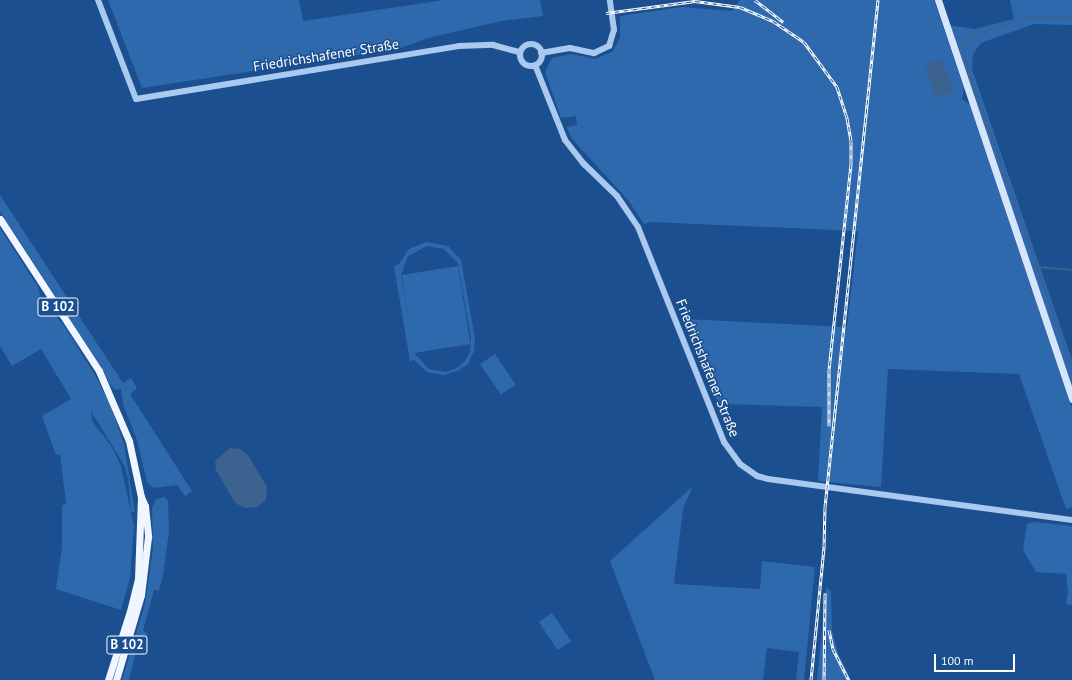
<!DOCTYPE html>
<meta charset="utf-8">
<style>
body{margin:0}
#map{position:relative;width:1072px;height:680px;overflow:hidden;background:#1b4f8f;font-family:"PT Sans",sans-serif}
div>[style]{position:absolute}
.green>*{inset:0;background:#2e69ad;transform-origin:0 0}
.water>*{inset:0;background:#3c6290;transform-origin:0 0}
.stream>*{height:1.5px;margin:-0.75px;padding:0 0.75px;transform-origin:0.75px;border-radius:0.75px;background:#3c6290}
.tertiary>*{height:6px;margin:-3px;padding:0 3px;transform-origin:3px;border-radius:3px;background:#a9c9ee}
.tertiary>.ring{margin:-3px;padding:0;box-sizing:content-box;background:none;border:6px solid #a9c9ee;border-radius:50%}
.secondary>*{height:7px;margin:-3.5px;padding:0 3.5px;transform-origin:3.5px;border-radius:3.5px;background:#d6e6fa}
.primary>*{height:7px;margin:-3.5px;padding:0 3.5px;transform-origin:3.5px;border-radius:3.5px;background:#f0f6ff}
.tram>*{height:1px;margin:-0.5px;padding:0 0.5px;transform-origin:0.5px;border-radius:0.5px;background:#fff}
.rail>*{height:3px;margin-top:-1.5px;transform-origin:0;background:repeating-linear-gradient(90deg,#1b4f8f 0 4.5px,#fff 0 9px);box-sizing:border-box;border-block:1px solid #fff}
span{translate:-50% -50%;white-space:nowrap;text-align:center;line-height:1.15;-webkit-text-stroke:3px #1b4f8f;paint-order:stroke}
.shield-label span{padding:1px 3px;background:#1b4f8f;border:1px solid;border-radius:3px;-webkit-text-stroke-width:0}
.shield-label{font-size:13px;color:#fff;font-weight:700}
.street-label{font-size:14px;color:#fff}
.scale{position:absolute;left:934px;top:654px;width:81px;height:18px;box-sizing:border-box;border:2px solid #fff;border-top:0;padding-left:5px;font-size:12px;line-height:14px;white-space:nowrap;color:#fff;-webkit-text-stroke:3px #1b4f8f;paint-order:stroke}
</style>
<div id="map">
<div class="green">
<div style="clip-path:polygon(108px 0,299px 0,303px 21px,444px 0,540px 0,543px 16px,502px 21px,432px 37px,397px 49px,142px 88px)"></div>
<div style="clip-path:polygon(740px 0,934px 0,964px 88px,962px 99px,970px 105px,1072px 408px,1072px 507px,1066px 509px,1019px 374px,888px 369px,881px 487px,818px 481px,822px 407px,726px 404px,719px 406px,686px 319px,847px 327px,858px 231px,651px 222px,644px 224px,628px 200px,573px 140px,566px 127px,577px 125px,576px 116px,561px 118px,545px 72px,552px 58px,571px 54px,595px 59px,612px 52px,620px 38px,620px 16px,682px 7px,732px 11px)"></div>
<div style="clip-path:polygon(1010px 0,1072px 0,1072px 25px,1034px 24px,981px 43px,973px 54px,972px 69px,1072px 360px,1072px 388px,948px 25px,975px 29px,1014px 19px)"></div>
<div style="clip-path:polygon(0 195px,123px 383px,131px 378px,137px 388px,130px 394px,192px 491px,185px 496px,177px 485px,153px 488px,147px 482px,137px 440px,123px 404px,121px 389px,115px 390px,111px 386px,101px 367px,0 211px)"></div>
<div style="clip-path:polygon(0 228px,38px 287px,41px 299px,65px 327px,95px 375px,109px 402px,124px 444px,135px 512px,131px 512px,128px 478px,124px 465px,91px 411px,92px 421px,112px 447px,121px 466px,134px 526px,130px 578px,121px 610px,56px 589px,62px 546px,62px 505px,66px 504px,60px 454px,56px 455px,42px 416px,71px 399px,41px 349px,12px 366px,0 346px)"></div>
<div style="clip-path:polygon(evenodd,426px 242px,448px 246px,461px 260px,475px 338px,474px 351px,468px 364px,457px 371px,444px 375px,427px 372px,414px 360px,410px 361px,394px 266px,398px 265px,409px 249px,426px 242px,427px 246px,444px 249px,458px 263px,471px 339px,470px 352px,465px 361px,457px 368px,446px 372px,429px 369px,415px 354px,401px 275px,408px 256px,427px 246px)"></div>
<div style="left:458px;top:266px;width:79px;height:57px;rotate:81deg"></div>
<div style="left:495px;top:354px;width:37px;height:18px;rotate:56deg"></div>
<div style="clip-path:polygon(693px 486px,683px 509px,674px 584px,760px 589px,762px 561px,815px 567px,804px 680px,796px 680px,799px 652px,767px 648px,763px 680px,655px 680px,610px 561px)"></div>
<div style="clip-path:polygon(165px 497px,168px 501px,169px 531px,163px 576px,159px 591px,154px 590px,143px 631px,147px 633px,148px 639px,137px 647px,129px 680px,122px 680px,145px 604px,153px 549px,152px 508px,156px 499px)"></div>
<div style="clip-path:polygon(1035px 522px,1072px 526px,1072px 605px,1066px 604px,1068px 592px,1066px 574px,1036px 572px,1023px 550px,1027px 524px)"></div>
<div style="clip-path:polygon(826px 587px,831px 591px,832px 629px,838px 653px,851px 680px,817px 680px)"></div>
<div style="left:552px;top:613px;width:34px;height:16px;rotate:56deg"></div>
</div>
<div class="water">
<div style="left:942px;top:59px;width:35px;height:18px;rotate:72deg"></div>
<div style="clip-path:polygon(230px 448px,240px 449px,248px 455px,267px 487px,266px 500px,257px 507px,245px 508px,235px 503px,216px 470px,215px 461px)"></div>
</div>
<div class="stream">
<div style="left:1072px;top:18px;width:41px;rotate:-178.6deg"></div>
<div style="left:1031px;top:17px;width:72px;rotate:162.3deg"></div>
<div style="left:962px;top:39px;width:30px;rotate:78deg"></div>
<div style="left:968px;top:68px;width:211px;rotate:70.6deg"></div>
<div style="left:1038px;top:267px;width:34px;rotate:5deg"></div>
<div style="left:1038px;top:268px;width:105px;rotate:71deg"></div>
</div>
<div class="tertiary">
<div style="left:98px;top:0;width:106px;rotate:69deg"></div>
<div style="left:136px;top:99px;width:327px;rotate:-9.3deg"></div>
<div style="left:459px;top:46px;width:34px;rotate:-2deg"></div>
<div style="left:493px;top:45px;width:28px;rotate:15deg"></div>
<div class="ring" style="left:520px;top:44px;width:16px;height:16px"></div>
<div style="left:541px;top:53px;width:29px;rotate:-10deg"></div>
<div style="left:570px;top:48px;width:25px;rotate:12deg"></div>
<div style="left:594px;top:53px;width:17px;rotate:-25deg"></div>
<div style="left:609px;top:46px;width:17px;rotate:-73deg"></div>
<div style="left:614px;top:30px;width:30px;rotate:-98deg"></div>
<div style="left:535px;top:65px;width:81px;rotate:68.2deg"></div>
<div style="left:565px;top:140px;width:31px;rotate:52deg"></div>
<div style="left:584px;top:164px;width:46px;rotate:44.1deg"></div>
<div style="left:617px;top:196px;width:37px;rotate:56deg"></div>
<div style="left:638px;top:227px;width:232px;rotate:68.2deg"></div>
<div style="left:724px;top:442px;width:27px;rotate:54deg"></div>
<div style="left:740px;top:464px;width:21px;rotate:35deg"></div>
<div style="left:757px;top:476px;width:11px;rotate:15deg"></div>
<div style="left:768px;top:479px;width:307px;rotate:7.7deg"></div>
</div>
<div class="secondary">
<div style="left:938px;top:0;width:421px;rotate:71.4deg"></div>
</div>
<div class="primary">
<div style="left:0;top:219px;width:181px;rotate:56.9deg"></div>
<div style="left:99px;top:371px;width:76px;rotate:66.8deg"></div>
<div style="left:129px;top:441px;width:57px;rotate:77.9deg"></div>
<div style="left:141px;top:497px;width:10px;rotate:66deg"></div>
<div style="left:145px;top:506px;width:31px;rotate:84deg"></div>
<div style="left:148px;top:537px;width:58px;rotate:96.9deg"></div>
<div style="left:141px;top:595px;width:89px;rotate:106.4deg"></div>
<div style="left:108px;top:680px;width:72px;rotate:-72.3deg"></div>
<div style="left:130px;top:611px;width:33px;rotate:-76deg"></div>
<div style="left:138px;top:579px;width:82px;rotate:-87.9deg"></div>
</div>
<div class="tram">
<div style="left:0;top:680px;width:1px"></div>
</div>
<div class="rail">
<div style="left:755px;top:0;width:36px;rotate:38deg"></div>
<div style="left:606px;top:13px;width:90px;rotate:-7.7deg"></div>
<div style="left:695px;top:1px;width:45px;rotate:7.6deg"></div>
<div style="left:740px;top:7px;width:36px;rotate:23deg"></div>
<div style="left:773px;top:21px;width:37px;rotate:34deg"></div>
<div style="left:804px;top:42px;width:56px;rotate:53.7deg"></div>
<div style="left:837px;top:87px;width:33px;rotate:72deg"></div>
<div style="left:847px;top:118px;width:23px;rotate:80deg"></div>
<div style="left:851px;top:141px;width:23px;rotate:90deg"></div>
<div style="left:851px;top:164px;width:206px;rotate:96.1deg"></div>
<div style="left:829px;top:369px;width:57px;rotate:90deg"></div>
<div style="left:829px;top:630px;width:19px;rotate:78deg"></div>
<div style="left:833px;top:649px;width:35px;rotate:63deg"></div>
<div style="left:811px;top:680px;width:134px;rotate:-84.4deg"></div>
<div style="left:824px;top:547px;width:40px;rotate:-88.6deg"></div>
<div style="left:825px;top:507px;width:510px;rotate:-84.03deg"></div>
<div style="left:824px;top:680px;width:87px;rotate:-89.3deg"></div>
</div>
<div class="shield-label">
<span style="left:58px;top:307px">B 102</span>
<span style="left:127px;top:645px">B 102</span>
</div>
<div class="street-label">
<span style="left:326px;top:55px;rotate:-9deg">Friedrichshafener Straße</span>
<span style="left:708px;top:368px;rotate:68deg">Friedrichshafener Straße</span>
</div>
<div class="scale">100 m</div>
</div>
